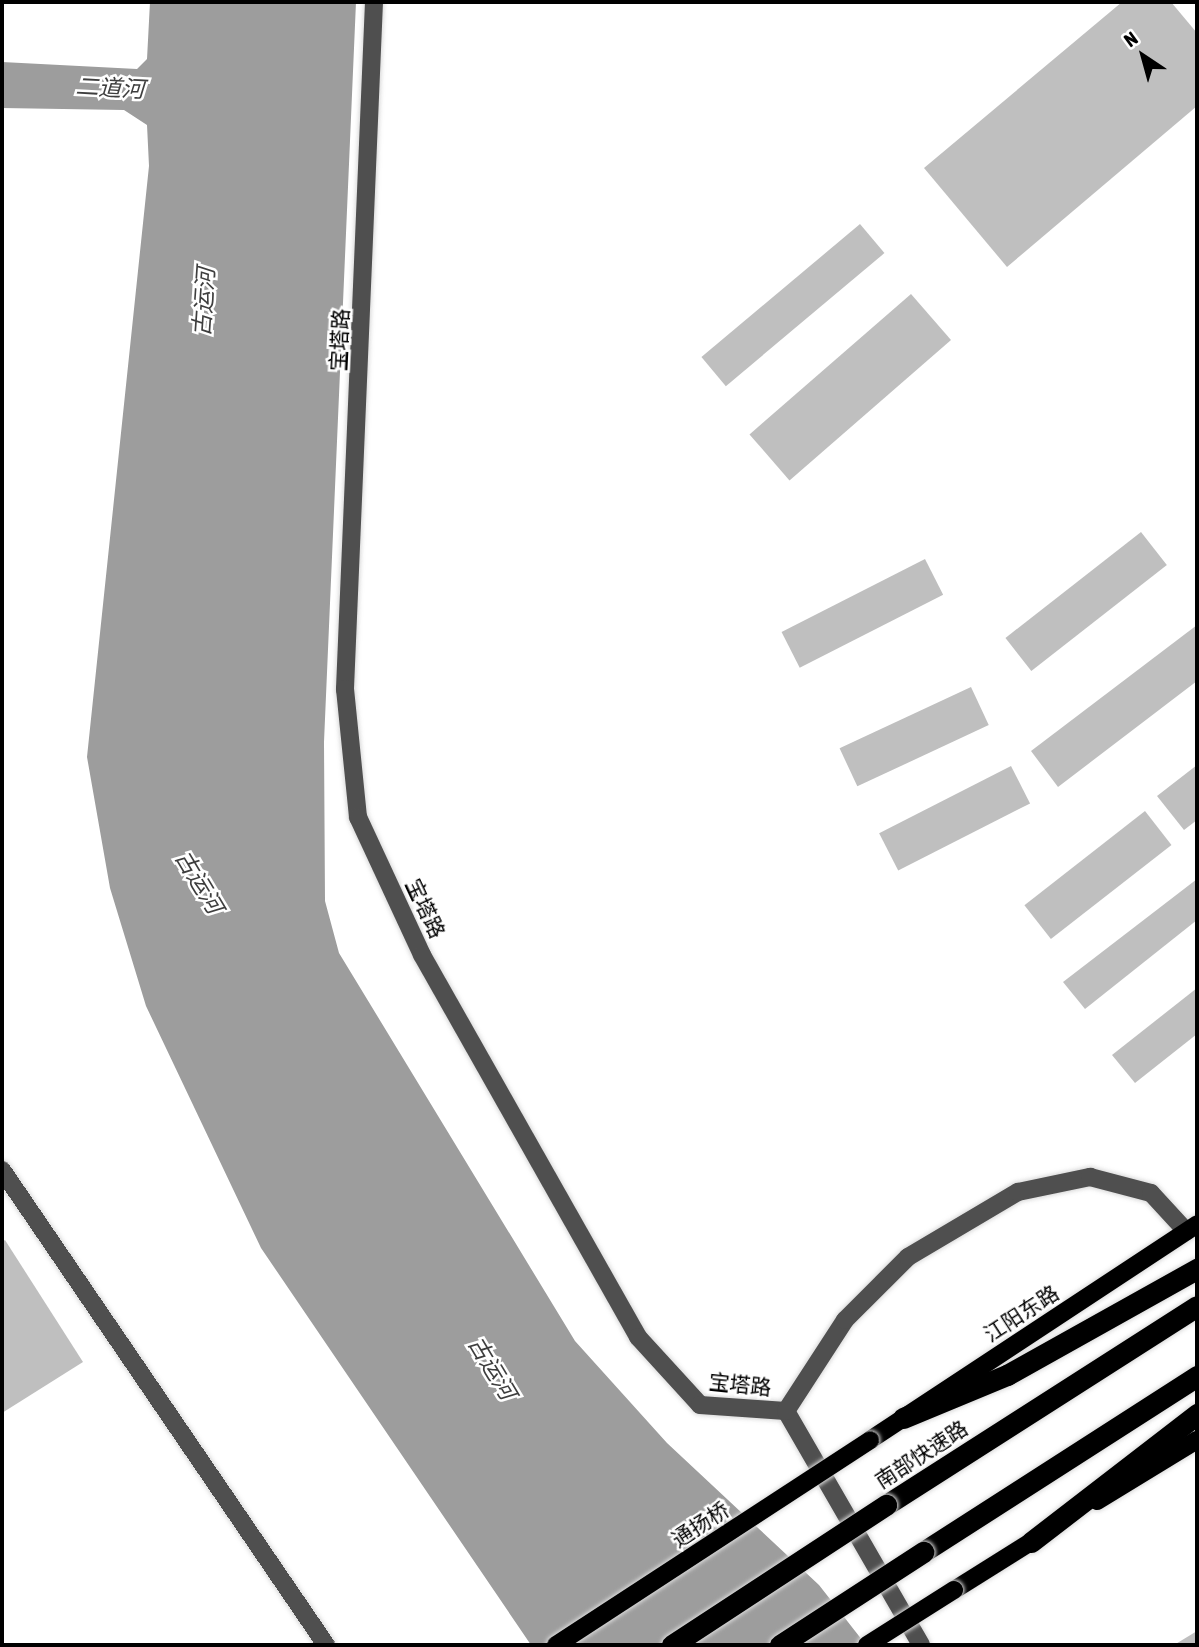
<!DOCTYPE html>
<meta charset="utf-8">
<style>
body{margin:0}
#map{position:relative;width:1199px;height:1647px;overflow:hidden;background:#fff;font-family:"Asap Condensed","Noto Sans SC",sans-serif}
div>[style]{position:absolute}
.water>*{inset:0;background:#9d9d9d}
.building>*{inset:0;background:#bfbfbf;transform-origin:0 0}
.roads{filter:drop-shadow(0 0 2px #dbdbdb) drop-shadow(0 0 2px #dbdbdb)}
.minor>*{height:18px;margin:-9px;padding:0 9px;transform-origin:9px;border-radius:9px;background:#4f4f4f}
.major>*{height:18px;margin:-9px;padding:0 9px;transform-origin:9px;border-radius:9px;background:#000}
.highway>*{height:21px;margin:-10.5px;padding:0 10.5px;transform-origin:10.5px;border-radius:10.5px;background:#000}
.bridges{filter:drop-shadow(0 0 2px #dbdbdb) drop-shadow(0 0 2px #dbdbdb)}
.major-bridge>*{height:18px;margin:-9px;padding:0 9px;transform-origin:9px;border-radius:9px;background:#000}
.highway-bridge>*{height:21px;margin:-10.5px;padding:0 10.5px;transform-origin:10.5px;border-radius:10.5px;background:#000}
span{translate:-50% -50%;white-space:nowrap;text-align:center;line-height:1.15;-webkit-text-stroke:5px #fff;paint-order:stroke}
.street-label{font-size:21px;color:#000}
.water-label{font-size:23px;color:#3e3e3e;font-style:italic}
.frame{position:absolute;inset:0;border:4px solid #000;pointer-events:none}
.north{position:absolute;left:1108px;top:21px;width:70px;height:70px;-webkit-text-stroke:5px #fff;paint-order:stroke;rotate:324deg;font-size:19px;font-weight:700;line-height:28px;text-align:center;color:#000}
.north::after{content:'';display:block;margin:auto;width:24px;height:32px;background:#000;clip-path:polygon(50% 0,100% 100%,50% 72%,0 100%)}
</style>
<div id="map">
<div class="water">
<div style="clip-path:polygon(150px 2px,356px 2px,324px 742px,325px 901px,339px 953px,575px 1341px,667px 1443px,819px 1585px,866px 1645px,531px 1645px,261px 1248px,146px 1006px,110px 888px,87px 757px,149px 166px,147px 125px,124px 110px,2px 108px,2px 62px,137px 69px,147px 59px)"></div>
</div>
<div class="building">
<div style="clip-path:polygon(1122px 2px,1171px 2px,1197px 33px,1197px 106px,1007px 267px,924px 168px)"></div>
<div style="left:860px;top:224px;width:38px;height:207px;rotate:50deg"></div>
<div style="left:911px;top:294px;width:61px;height:214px;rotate:49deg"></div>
<div style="left:1141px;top:532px;width:42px;height:172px;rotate:52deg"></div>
<div style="left:925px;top:559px;width:40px;height:161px;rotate:63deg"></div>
<div style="clip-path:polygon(1197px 625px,1197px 681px,1058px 787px,1031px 751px)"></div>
<div style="left:971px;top:687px;width:42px;height:145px;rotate:65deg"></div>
<div style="clip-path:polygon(1197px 765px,1197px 820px,1184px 830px,1157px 796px)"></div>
<div style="left:1011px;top:766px;width:42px;height:148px;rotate:63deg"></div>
<div style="left:1145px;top:811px;width:43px;height:153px;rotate:52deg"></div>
<div style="clip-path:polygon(1197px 879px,1197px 920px,1085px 1009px,1063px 982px)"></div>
<div style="clip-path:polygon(1197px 988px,1197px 1034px,1135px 1083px,1112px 1055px)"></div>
<div style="clip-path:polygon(5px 1240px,83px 1362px,2px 1413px,2px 1242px)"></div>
<div style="clip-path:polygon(1197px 1631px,1197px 1645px,1174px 1645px)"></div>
</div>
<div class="roads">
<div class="minor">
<div style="left:374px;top:2px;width:688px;rotate:92.42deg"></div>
<div style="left:345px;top:689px;width:129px;rotate:84.2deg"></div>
<div style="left:358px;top:817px;width:152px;rotate:65.1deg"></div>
<div style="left:422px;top:955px;width:439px;rotate:60.5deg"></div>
<div style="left:638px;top:1337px;width:92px;rotate:47.6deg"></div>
<div style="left:700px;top:1405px;width:86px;rotate:4deg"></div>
<div style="left:786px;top:1411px;width:270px;rotate:60deg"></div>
<div style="left:2px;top:1170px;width:575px;rotate:55.7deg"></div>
<div style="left:786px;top:1411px;width:108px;rotate:-57deg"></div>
<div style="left:845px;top:1320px;width:89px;rotate:-45deg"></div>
<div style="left:908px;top:1257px;width:128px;rotate:-30.6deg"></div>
<div style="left:1018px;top:1192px;width:74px;rotate:-11.8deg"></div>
<div style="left:1090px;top:1177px;width:63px;rotate:14.7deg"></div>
<div style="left:1151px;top:1193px;width:52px;rotate:47.4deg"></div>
</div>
<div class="major">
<div style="left:870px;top:1440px;width:392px;rotate:-33.4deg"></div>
<div style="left:1097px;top:1501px;width:117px;rotate:-31.4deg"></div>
<div style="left:954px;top:1590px;width:102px;rotate:-32.1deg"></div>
</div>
<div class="highway">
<div style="left:903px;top:1418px;width:113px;rotate:-22.5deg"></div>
<div style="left:1007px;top:1375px;width:218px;rotate:-29.2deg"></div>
<div style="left:886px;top:1505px;width:369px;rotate:-32.6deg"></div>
<div style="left:1031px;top:1542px;width:210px;rotate:-37.6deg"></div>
<div style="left:923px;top:1552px;width:326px;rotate:-32.7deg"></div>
</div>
</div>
<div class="bridges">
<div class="major-bridge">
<div style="left:556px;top:1645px;width:375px;rotate:-33.1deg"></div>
<div style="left:867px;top:1645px;width:103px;rotate:-32.3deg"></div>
</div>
<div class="highway-bridge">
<div style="left:672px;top:1645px;width:256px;rotate:-33.2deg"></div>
<div style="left:780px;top:1645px;width:171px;rotate:-33deg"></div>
</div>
</div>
<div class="street-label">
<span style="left:339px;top:340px;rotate:-87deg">宝塔路</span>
<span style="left:426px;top:908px;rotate:65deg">宝塔路</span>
<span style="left:1021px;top:1313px;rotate:-33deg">江阳东路</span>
<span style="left:740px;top:1384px;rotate:6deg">宝塔路</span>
<span style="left:921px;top:1454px;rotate:-33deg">南部快速路</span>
<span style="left:700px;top:1524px;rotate:-33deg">通扬桥</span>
</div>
<div class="water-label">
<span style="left:110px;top:88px;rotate:3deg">二道河</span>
<span style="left:204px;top:302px;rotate:-86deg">古运河</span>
<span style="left:199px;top:882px;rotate:59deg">古运河</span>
<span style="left:492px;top:1368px;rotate:59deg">古运河</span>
</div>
<div class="frame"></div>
<div class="north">N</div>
</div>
